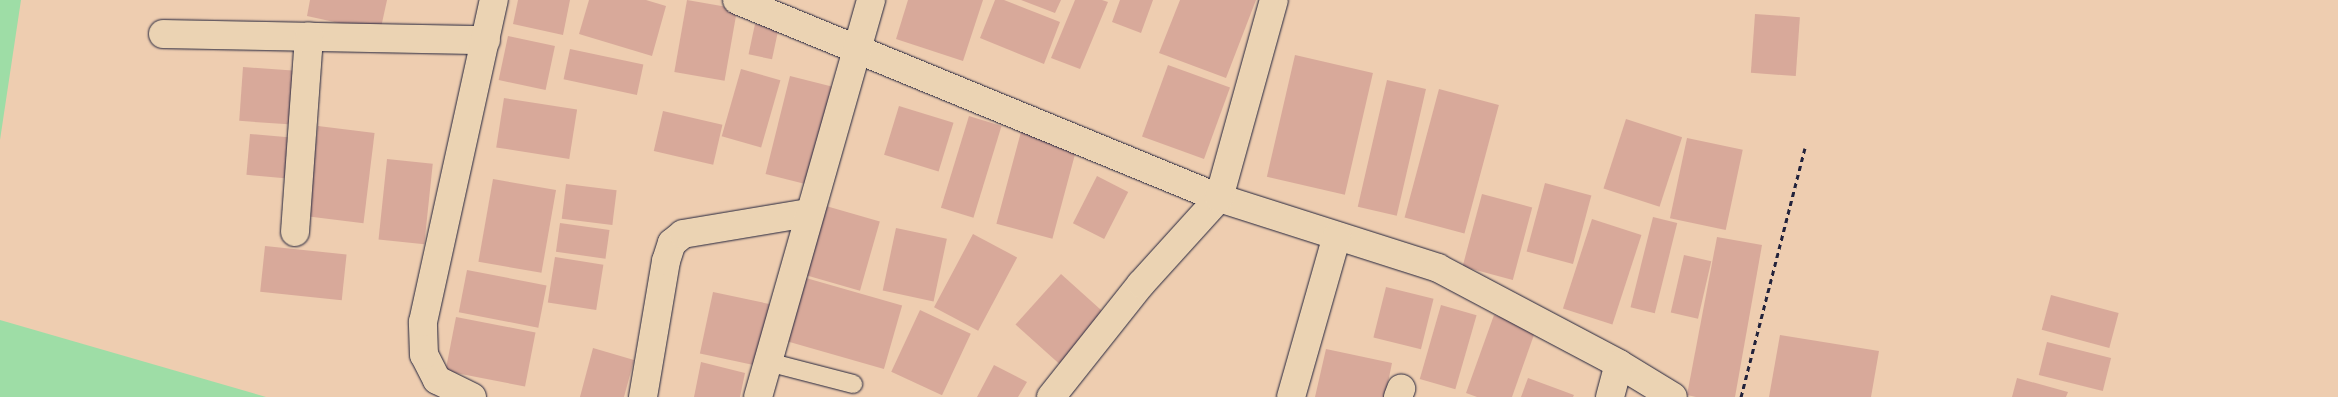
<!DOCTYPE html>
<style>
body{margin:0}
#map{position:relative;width:2338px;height:397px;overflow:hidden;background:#eecdb0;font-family:Caveat,sans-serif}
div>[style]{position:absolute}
.green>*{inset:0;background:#9edda6}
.building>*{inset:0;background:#d8a99a;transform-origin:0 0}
.path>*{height:3px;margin-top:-1.5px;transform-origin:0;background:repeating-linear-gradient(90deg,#22223b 0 5px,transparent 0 9px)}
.roads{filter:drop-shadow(0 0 1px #22223b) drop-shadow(0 0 1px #22223b)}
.service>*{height:18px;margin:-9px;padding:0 9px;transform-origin:9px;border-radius:9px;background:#ebd3b3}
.minor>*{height:28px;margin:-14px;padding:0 14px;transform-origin:14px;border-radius:14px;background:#ebd3b3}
span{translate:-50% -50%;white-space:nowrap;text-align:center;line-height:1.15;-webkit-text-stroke:4px #ebd3b3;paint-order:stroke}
</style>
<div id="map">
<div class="green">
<div style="clip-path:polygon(0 0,21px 0,0 140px)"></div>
<div style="clip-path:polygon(0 320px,266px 397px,0 397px)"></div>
</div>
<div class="building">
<div style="clip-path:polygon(310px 0,387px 0,380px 32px,307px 16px)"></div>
<div style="clip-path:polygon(518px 0,570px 0,563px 35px,513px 24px)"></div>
<div style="clip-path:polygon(589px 0,646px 0,666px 6px,652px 56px,579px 34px)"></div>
<div style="left:687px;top:0;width:51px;height:73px;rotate:10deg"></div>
<div style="clip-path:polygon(908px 0,983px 0,963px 61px,896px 39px)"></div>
<div style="clip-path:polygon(995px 0,1004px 0,1060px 22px,1044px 64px,980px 38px)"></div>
<div style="clip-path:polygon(1021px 0,1061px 0,1055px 13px)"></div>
<div style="clip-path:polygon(1075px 0,1102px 0,1108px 2px,1080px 69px,1051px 58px)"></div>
<div style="clip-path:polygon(1120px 0,1153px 0,1141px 33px,1112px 22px)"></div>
<div style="clip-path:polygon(1180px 0,1256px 0,1226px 78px,1159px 53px)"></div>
<div style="left:1755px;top:14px;width:45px;height:59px;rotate:4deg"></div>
<div style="left:755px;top:24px;width:24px;height:31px;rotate:12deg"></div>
<div style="left:508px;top:36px;width:48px;height:45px;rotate:12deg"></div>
<div style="left:570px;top:49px;width:75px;height:31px;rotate:12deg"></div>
<div style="left:1295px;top:55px;width:80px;height:125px;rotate:13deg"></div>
<div style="left:1168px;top:65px;width:66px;height:76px;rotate:20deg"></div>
<div style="left:243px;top:67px;width:53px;height:54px;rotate:4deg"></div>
<div style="left:741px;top:69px;width:41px;height:70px;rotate:16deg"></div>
<div style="left:790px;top:76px;width:44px;height:101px;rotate:14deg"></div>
<div style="left:1387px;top:80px;width:40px;height:130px;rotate:13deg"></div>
<div style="left:1439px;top:89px;width:62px;height:133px;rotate:15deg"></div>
<div style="left:504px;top:98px;width:74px;height:50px;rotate:9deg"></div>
<div style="left:899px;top:106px;width:57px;height:51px;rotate:17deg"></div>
<div style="left:663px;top:111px;width:61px;height:41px;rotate:13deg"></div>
<div style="left:969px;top:116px;width:34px;height:96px;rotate:17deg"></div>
<div style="left:1626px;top:119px;width:59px;height:73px;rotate:18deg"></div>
<div style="left:318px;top:126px;width:57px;height:91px;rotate:7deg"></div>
<div style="left:1022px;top:128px;width:58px;height:99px;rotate:15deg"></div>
<div style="left:250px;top:134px;width:47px;height:41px;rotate:5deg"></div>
<div style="left:1687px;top:138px;width:57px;height:82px;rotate:12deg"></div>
<div style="left:387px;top:159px;width:46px;height:81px;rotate:6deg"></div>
<div style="left:1097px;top:176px;width:35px;height:53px;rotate:27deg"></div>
<div style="left:493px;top:179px;width:64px;height:84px;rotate:10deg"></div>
<div style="left:1545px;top:183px;width:48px;height:71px;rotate:15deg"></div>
<div style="left:566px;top:184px;width:51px;height:35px;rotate:7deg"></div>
<div style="left:1482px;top:194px;width:52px;height:75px;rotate:15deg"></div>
<div style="left:826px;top:206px;width:56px;height:72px;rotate:16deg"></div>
<div style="left:1653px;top:217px;width:25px;height:93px;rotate:14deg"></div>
<div style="left:1592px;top:219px;width:52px;height:94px;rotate:18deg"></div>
<div style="left:560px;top:223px;width:50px;height:29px;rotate:8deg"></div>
<div style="left:896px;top:228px;width:52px;height:64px;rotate:12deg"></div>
<div style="left:973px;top:234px;width:50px;height:83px;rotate:28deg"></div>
<div style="clip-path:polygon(1717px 237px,1762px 245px,1735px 397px,1696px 397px,1687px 395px)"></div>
<div style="left:265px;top:246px;width:82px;height:46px;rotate:6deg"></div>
<div style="left:1684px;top:255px;width:28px;height:59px;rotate:13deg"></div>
<div style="left:555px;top:257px;width:49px;height:46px;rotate:9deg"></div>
<div style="left:467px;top:270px;width:81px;height:43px;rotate:11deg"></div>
<div style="left:1061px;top:274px;width:61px;height:68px;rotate:42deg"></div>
<div style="left:806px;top:278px;width:100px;height:66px;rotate:16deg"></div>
<div style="left:1386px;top:287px;width:49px;height:52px;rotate:14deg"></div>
<div style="left:713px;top:292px;width:62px;height:63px;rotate:12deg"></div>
<div style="left:2051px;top:295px;width:70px;height:36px;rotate:15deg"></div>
<div style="left:1441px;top:305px;width:37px;height:77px;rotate:16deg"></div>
<div style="left:920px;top:310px;width:56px;height:68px;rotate:25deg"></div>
<div style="clip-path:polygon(1494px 315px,1536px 329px,1512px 397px,1477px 397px,1466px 393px)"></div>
<div style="left:456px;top:317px;width:81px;height:55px;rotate:11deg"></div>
<div style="clip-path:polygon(1780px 335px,1879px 351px,1871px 397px,1769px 397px)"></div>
<div style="left:2047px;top:342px;width:66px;height:34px;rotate:14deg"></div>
<div style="clip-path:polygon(593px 348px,634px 360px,624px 397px,580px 397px)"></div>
<div style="clip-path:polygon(1326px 349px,1392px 363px,1385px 397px,1315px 397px)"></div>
<div style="clip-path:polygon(701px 362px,745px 373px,740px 397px,694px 397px)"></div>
<div style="clip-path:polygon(994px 365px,1027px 382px,1018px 397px,977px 397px)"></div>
<div style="clip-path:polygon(1528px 378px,1574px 395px,1573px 397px,1521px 397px)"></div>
<div style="clip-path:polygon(2017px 378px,2068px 392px,2066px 397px,2012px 397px)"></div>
</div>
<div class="path">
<div style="left:1741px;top:397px;width:257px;rotate:-75.6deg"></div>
</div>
<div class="roads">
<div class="service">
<div style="left:768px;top:362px;width:88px;rotate:14.5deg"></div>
</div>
<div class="minor">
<div style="left:737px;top:0;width:521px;rotate:22.33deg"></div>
<div style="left:1219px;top:198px;width:230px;rotate:17.7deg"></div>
<div style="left:1438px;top:268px;width:205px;rotate:27.9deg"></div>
<div style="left:1619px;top:364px;width:63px;rotate:31.4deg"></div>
<div style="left:163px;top:34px;width:323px;rotate:1.1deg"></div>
<div style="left:295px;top:232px;width:196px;rotate:-85.9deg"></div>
<div style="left:472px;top:397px;width:39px;rotate:-154deg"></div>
<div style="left:437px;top:380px;width:28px;rotate:-117deg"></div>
<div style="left:424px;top:355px;width:33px;rotate:-92deg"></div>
<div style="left:423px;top:322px;width:330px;rotate:-77.6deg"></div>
<div style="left:643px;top:397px;width:138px;rotate:-80.4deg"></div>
<div style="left:666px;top:261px;width:19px;rotate:-72deg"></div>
<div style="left:672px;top:243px;width:14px;rotate:-39deg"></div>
<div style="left:683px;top:234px;width:128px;rotate:-9.5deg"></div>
<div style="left:758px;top:397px;width:413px;rotate:-74.1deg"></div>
<div style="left:1051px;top:397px;width:144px;rotate:-51.5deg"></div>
<div style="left:1141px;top:284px;width:116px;rotate:-47.8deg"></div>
<div style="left:1219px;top:198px;width:205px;rotate:-74.5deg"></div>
<div style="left:1291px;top:397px;width:167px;rotate:-74.1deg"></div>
<div style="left:1398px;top:397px;width:9px;rotate:-69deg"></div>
<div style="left:1610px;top:397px;width:34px;rotate:-75deg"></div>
</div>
</div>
</div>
